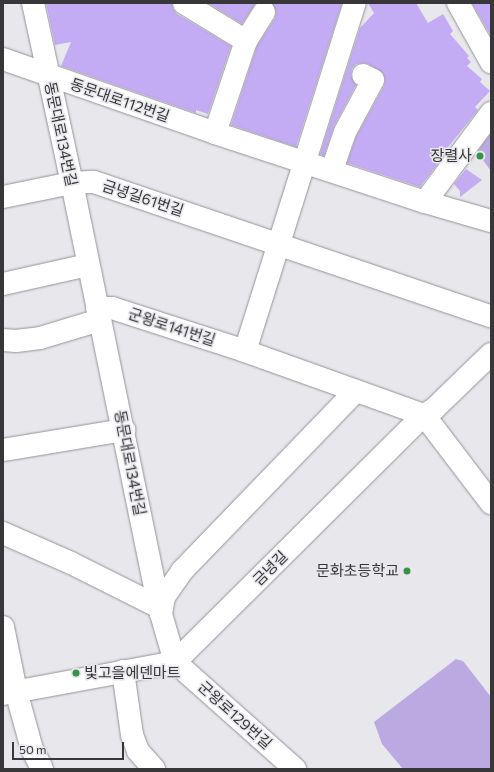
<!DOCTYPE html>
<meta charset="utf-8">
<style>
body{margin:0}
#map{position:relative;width:494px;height:772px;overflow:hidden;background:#e8e7ec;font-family:Commissioner,"Noto Sans KR",sans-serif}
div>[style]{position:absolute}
.green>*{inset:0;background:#bbaae1}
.building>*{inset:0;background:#c3acf4}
.roads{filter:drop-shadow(0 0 1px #949398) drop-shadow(0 0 1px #949398)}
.minor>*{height:22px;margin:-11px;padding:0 11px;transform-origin:11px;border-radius:11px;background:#fff}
.dots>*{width:11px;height:11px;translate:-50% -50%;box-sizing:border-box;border:2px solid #e8e7ec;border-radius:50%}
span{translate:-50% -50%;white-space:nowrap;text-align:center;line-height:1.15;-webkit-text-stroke:3px #e8e7ec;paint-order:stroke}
.street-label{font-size:15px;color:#373739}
.poi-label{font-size:15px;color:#373739}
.right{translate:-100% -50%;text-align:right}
.left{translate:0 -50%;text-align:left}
.frame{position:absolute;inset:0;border:4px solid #373739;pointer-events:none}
.scale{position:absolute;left:12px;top:742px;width:112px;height:18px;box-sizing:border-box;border:2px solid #373739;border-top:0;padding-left:5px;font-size:12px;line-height:14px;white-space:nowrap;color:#373739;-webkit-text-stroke:3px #e8e7ec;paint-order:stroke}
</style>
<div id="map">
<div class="green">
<div style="clip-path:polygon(491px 133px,491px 171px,477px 152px)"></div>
<div style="clip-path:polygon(456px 659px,463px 661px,491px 697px,491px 769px,403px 769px,382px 744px,374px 722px)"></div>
</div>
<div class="building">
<div style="clip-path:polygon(46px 3px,172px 3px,173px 9px,177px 14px,231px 46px,208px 114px,196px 110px,196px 113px,61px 66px,71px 42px,55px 45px)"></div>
<div style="clip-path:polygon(208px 3px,256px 3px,242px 24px)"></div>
<div style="clip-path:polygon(272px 3px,342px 3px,296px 147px,231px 125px,257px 46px,275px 18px,276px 12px)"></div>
<div style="clip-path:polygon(368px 3px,416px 3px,428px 23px,443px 14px,453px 31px,450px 34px,469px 56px,467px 58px,471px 62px,467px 66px,482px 79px,480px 82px,490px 91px,475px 107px,478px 110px,444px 152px,446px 153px,420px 187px,347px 163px,356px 137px,384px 86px,385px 80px,383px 73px,368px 64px,363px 63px,356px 64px,352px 69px,351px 76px,356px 85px,334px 126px,324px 156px,320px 154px,360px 28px,374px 13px)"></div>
<div style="clip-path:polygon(472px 3px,491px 3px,491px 36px)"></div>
<div style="clip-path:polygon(466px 169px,482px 180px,460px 197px,460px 191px,454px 184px)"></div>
</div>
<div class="roads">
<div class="minor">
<div style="left:33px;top:3px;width:184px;rotate:77.8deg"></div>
<div style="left:72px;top:183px;width:433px;rotate:78.4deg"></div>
<div style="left:159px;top:607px;width:57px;rotate:73.8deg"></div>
<div style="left:184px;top:3px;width:73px;rotate:31.5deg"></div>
<div style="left:458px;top:3px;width:68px;rotate:60.8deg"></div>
<div style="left:3px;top:59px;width:225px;rotate:19.2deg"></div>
<div style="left:215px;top:133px;width:221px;rotate:18.2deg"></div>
<div style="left:425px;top:202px;width:69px;rotate:16.1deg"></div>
<div style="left:215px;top:133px;width:97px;rotate:-71.4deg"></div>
<div style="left:246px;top:41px;width:34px;rotate:-58deg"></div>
<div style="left:332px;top:170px;width:40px;rotate:-71.1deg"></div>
<div style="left:345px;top:132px;width:59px;rotate:-61.7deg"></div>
<div style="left:373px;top:80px;width:11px;rotate:-153deg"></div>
<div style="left:3px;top:197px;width:70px;rotate:-11.5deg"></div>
<div style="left:72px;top:183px;width:22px;rotate:-3deg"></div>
<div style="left:94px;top:182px;width:419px;rotate:18.7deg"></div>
<div style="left:425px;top:202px;width:111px;rotate:-53.4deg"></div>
<div style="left:3px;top:284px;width:87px;rotate:-12.6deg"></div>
<div style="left:97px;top:308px;width:15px"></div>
<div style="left:112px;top:308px;width:140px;rotate:17.9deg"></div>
<div style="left:245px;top:351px;width:190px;rotate:19.7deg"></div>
<div style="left:424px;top:415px;width:111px;rotate:52.7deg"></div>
<div style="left:3px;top:340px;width:13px;rotate:4deg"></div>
<div style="left:16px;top:341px;width:24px;rotate:-7deg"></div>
<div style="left:40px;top:338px;width:63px;rotate:-16.7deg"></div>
<div style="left:245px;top:351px;width:365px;rotate:-72.5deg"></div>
<div style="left:3px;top:450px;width:123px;rotate:-9.4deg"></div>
<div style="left:3px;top:533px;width:74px;rotate:23.8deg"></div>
<div style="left:71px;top:563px;width:98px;rotate:26.6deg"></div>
<div style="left:161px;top:614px;width:17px;rotate:-80deg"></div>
<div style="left:164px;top:597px;width:32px;rotate:-55deg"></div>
<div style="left:182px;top:571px;width:250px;rotate:-46deg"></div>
<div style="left:3px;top:627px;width:65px;rotate:78.5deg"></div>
<div style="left:16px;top:691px;width:60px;rotate:74.6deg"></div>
<div style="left:32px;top:749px;width:22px;rotate:63deg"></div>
<div style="left:175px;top:662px;width:161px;rotate:41.7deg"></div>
<div style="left:123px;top:671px;width:65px;rotate:82deg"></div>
<div style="left:132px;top:735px;width:17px;rotate:69deg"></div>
<div style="left:138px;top:751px;width:24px;rotate:48deg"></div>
<div style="left:3px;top:694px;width:175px;rotate:-10.5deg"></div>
<div style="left:175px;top:662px;width:351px;rotate:-44.8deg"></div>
<div style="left:424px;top:415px;width:12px;rotate:-31deg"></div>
<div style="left:434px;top:409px;width:79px;rotate:-44deg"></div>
</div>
</div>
<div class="dots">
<div style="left:480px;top:156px;background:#359447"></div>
<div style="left:407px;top:571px;background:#359447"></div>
<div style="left:76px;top:673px;background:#359447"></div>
</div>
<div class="street-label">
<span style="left:120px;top:100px;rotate:19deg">동문대로112번길</span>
<span style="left:61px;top:134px;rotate:78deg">동문대로134번길</span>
<span style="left:143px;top:198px;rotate:18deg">금녕길61번길</span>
<span style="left:172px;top:327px;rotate:18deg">군왕로141번길</span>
<span style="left:130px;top:463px;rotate:79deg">동문대로134번길</span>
<span style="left:270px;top:568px;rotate:-45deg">금녕길</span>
<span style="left:235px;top:715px;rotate:42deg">군왕로129번길</span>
</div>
<div class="poi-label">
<span class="right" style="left:472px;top:156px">장렬사</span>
<span class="right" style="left:399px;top:571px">문화초등학교</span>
<span class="left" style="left:84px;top:673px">빛고을에덴마트</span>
</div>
<div class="frame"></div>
<div class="scale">50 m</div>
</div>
